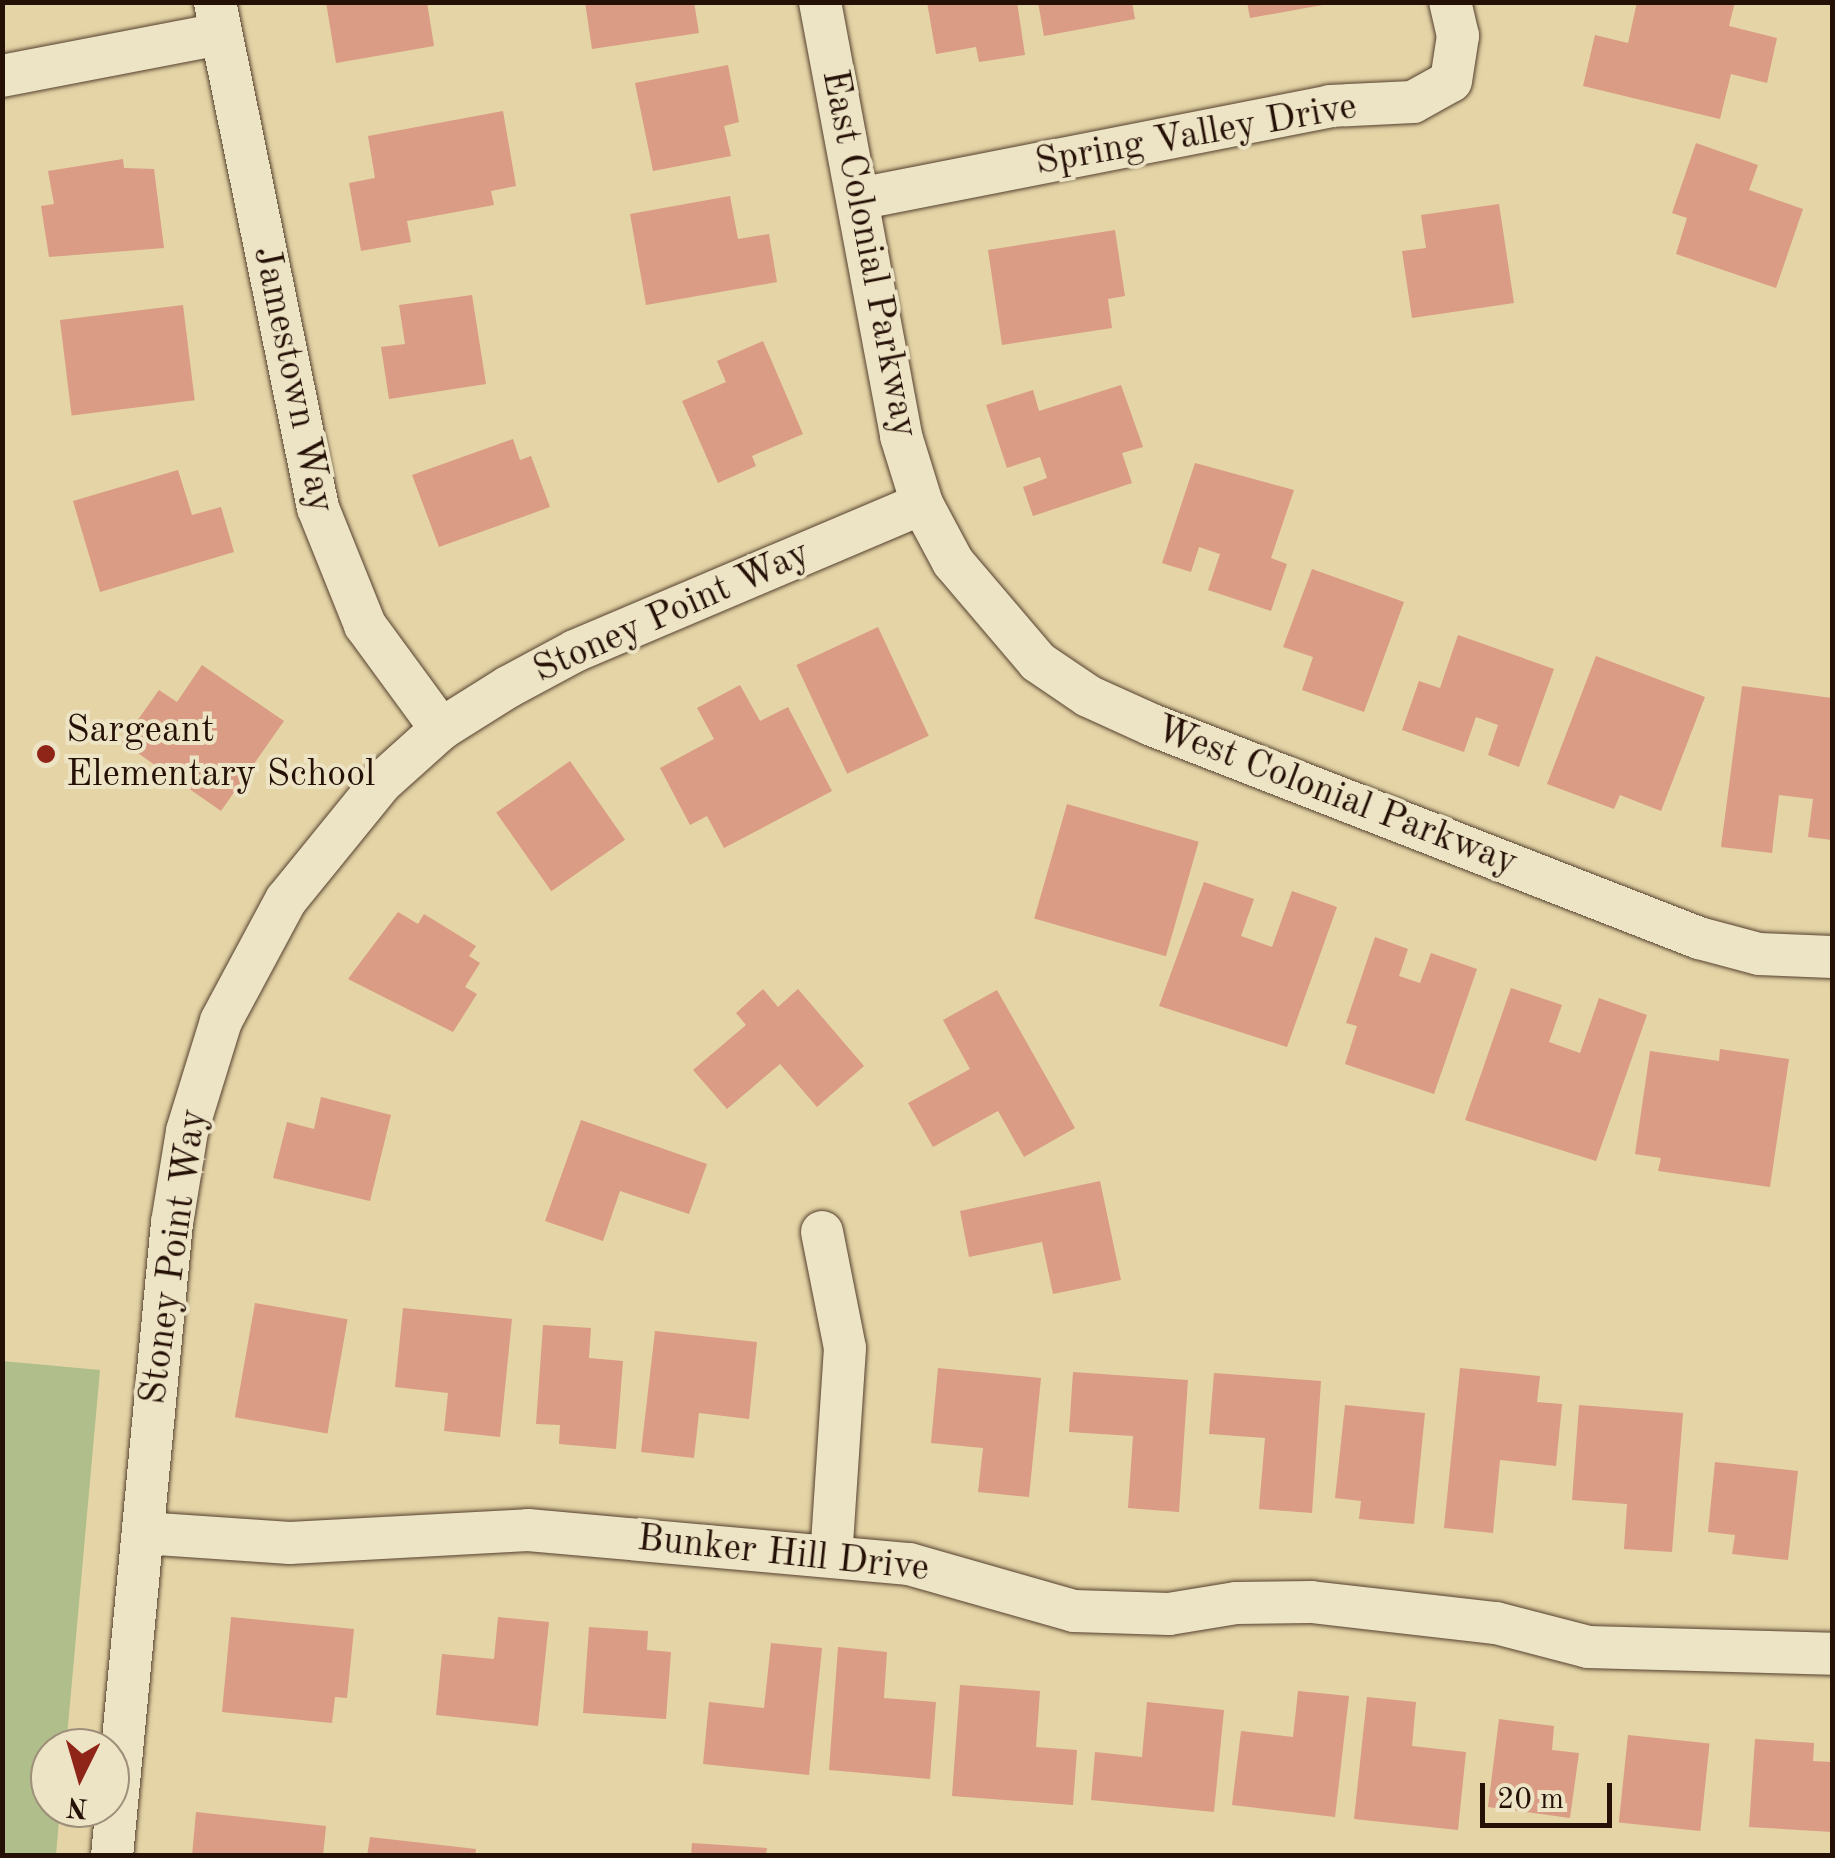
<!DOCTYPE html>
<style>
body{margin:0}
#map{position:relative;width:1835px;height:1858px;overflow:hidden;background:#e4d4a6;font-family:"Old Standard TT",serif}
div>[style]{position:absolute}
.green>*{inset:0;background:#afbe8a}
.building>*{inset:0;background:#da9c84;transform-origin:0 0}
.roads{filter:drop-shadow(0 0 2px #55412e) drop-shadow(0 0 2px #55412e)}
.street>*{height:42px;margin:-21px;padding:0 21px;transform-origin:21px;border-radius:21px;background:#ede3c5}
.dots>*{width:28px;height:28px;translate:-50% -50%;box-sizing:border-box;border:5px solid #ede3c5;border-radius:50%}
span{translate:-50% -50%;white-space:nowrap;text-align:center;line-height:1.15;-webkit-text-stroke:8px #ede3c5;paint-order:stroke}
.street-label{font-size:38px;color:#251006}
.poi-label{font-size:38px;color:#251006}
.left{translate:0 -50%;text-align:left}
.frame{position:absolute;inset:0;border:5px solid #251006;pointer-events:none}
.north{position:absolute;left:30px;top:1728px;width:100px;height:100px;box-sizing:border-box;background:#ede3c5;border:2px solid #9d8f79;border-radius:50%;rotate:185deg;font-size:28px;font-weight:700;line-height:40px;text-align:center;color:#251006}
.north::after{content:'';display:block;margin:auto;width:35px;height:45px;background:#8f2418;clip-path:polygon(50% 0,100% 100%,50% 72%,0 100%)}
.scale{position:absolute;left:1480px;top:1783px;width:132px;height:45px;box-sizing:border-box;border:5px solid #251006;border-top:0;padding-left:12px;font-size:30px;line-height:35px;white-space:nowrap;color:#251006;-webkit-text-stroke:8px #ede3c5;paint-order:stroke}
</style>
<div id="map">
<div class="green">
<div style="clip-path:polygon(2px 1361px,100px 1370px,66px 1748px,50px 1748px,50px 1808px,60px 1808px,56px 1855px,3px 1855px)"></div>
</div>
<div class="building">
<div style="clip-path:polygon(326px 2px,427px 2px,434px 46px,336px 63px)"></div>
<div style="clip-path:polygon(585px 2px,694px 2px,699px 33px,592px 49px)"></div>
<div style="clip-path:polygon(927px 2px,1017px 2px,1025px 55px,979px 62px,976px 47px,936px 54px)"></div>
<div style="clip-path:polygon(1038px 2px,1132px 2px,1135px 19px,1044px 36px)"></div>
<div style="clip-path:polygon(1247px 2px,1328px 2px,1328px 4px,1250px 18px)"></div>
<div style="clip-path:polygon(1637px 2px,1735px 2px,1729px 26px,1777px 38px,1767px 83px,1731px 74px,1720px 119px,1583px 86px,1595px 35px,1628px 43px)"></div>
<div style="clip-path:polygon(728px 65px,739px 122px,724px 126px,731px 156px,653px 171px,635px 83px)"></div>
<div style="clip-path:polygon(503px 111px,516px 186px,491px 191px,494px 205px,407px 221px,411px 242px,361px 251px,349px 183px,375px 178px,368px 136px)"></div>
<div style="clip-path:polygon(1696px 143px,1758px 165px,1749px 190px,1803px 209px,1776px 288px,1676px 254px,1687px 218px,1672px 213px)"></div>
<div style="clip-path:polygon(123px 159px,124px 168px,154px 169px,164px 248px,49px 257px,41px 206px,54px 204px,48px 171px)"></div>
<div style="clip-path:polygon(730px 196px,738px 239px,769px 234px,777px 282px,646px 305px,630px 214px)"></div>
<div style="clip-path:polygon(1499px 204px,1514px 303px,1412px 318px,1402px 251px,1426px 248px,1421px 215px)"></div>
<div style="clip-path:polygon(1115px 230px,1125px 296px,1108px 299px,1112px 328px,1002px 345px,988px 250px)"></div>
<div style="clip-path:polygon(472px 295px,486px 384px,389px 399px,381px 347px,405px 344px,399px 305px)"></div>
<div style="left:183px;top:305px;width:96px;height:124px;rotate:83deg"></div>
<div style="clip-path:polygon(763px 341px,803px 434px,752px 456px,756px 466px,718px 483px,682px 401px,726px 382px,717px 361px)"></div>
<div style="clip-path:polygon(1121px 385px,1143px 447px,1122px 453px,1132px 483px,1033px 516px,1023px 487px,1047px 478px,1040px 457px,1007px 468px,986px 405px,1033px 390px,1039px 411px)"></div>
<div style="clip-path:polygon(513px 439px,520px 460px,531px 456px,550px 507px,439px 547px,412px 475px)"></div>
<div style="clip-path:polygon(1195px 463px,1294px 490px,1271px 558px,1287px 564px,1271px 611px,1208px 590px,1220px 554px,1199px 547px,1191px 572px,1162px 563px)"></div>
<div style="clip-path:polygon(178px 470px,192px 515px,221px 507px,234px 552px,100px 592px,73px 501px)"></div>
<div style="clip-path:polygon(1312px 569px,1404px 602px,1364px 712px,1302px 690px,1313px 657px,1283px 647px)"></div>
<div style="left:878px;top:627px;width:120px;height:90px;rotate:65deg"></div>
<div style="clip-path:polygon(1458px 635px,1554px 669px,1519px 767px,1488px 755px,1498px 725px,1476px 717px,1464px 752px,1402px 730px,1419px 681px,1440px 688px)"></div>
<div style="clip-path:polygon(1596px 656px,1705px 697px,1661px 811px,1620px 795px,1614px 809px,1547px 784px)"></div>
<div style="clip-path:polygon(202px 665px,284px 721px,221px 811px,122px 742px,159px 690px,177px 702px)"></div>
<div style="clip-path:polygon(740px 685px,760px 721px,788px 707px,832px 791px,724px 848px,707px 816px,690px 825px,660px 768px,714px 739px,697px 708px)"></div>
<div style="clip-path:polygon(1742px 686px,1832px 698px,1832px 840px,1808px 837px,1813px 799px,1779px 795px,1772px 853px,1721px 847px)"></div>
<div style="left:570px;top:761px;width:96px;height:90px;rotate:55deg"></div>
<div style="left:1067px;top:804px;width:137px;height:119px;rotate:16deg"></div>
<div style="clip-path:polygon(1204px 882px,1254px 899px,1241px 936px,1272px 947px,1292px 891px,1337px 907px,1287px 1047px,1159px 1006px)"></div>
<div style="clip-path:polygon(398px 912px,418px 924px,424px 914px,476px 946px,469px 956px,480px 963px,465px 987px,477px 994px,453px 1032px,348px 979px)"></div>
<div style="clip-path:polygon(1375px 937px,1408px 949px,1399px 976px,1420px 983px,1431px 953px,1477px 969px,1434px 1094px,1345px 1064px,1357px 1026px,1346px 1023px)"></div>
<div style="clip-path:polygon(1511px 988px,1562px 1005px,1549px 1042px,1580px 1053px,1599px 998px,1647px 1015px,1596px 1161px,1465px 1120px)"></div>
<div style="clip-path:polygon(763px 989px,778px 1007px,798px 989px,864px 1066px,817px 1107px,780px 1064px,727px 1109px,693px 1070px,746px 1025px,736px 1013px)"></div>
<div style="clip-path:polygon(997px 990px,1075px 1128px,1024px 1157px,998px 1111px,933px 1147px,908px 1103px,970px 1069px,943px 1020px)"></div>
<div style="clip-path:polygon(1720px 1049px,1789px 1059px,1770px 1187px,1658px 1171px,1661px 1158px,1635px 1154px,1650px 1051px,1719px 1061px)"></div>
<div style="clip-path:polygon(321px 1097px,391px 1115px,370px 1201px,273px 1178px,287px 1122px,314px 1129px)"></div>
<div style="clip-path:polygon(581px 1120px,707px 1164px,689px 1214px,620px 1191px,603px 1241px,545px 1221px)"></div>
<div style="clip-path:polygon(1100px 1181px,1121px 1280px,1053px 1294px,1042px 1242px,969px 1257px,960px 1211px)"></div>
<div style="left:255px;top:1303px;width:94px;height:116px;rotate:10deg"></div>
<div style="clip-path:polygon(403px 1308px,512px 1319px,500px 1437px,444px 1431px,448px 1393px,395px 1387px)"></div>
<div style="clip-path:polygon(543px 1325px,591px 1328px,589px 1358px,623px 1361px,616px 1449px,559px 1444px,560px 1425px,536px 1424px)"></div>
<div style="clip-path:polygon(655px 1331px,757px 1342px,749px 1419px,699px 1413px,694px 1458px,641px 1452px)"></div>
<div style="clip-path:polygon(938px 1368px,1041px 1378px,1029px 1497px,978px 1492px,983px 1448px,931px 1443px)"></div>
<div style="clip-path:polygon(1460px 1368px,1540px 1376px,1537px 1402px,1562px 1404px,1556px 1466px,1500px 1460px,1493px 1533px,1444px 1528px)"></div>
<div style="clip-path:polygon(1073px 1372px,1188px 1380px,1179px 1512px,1128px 1508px,1133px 1436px,1069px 1432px)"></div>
<div style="clip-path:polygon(1214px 1373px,1321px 1381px,1312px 1513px,1259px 1509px,1265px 1438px,1209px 1434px)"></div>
<div style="clip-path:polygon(1345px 1405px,1425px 1413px,1414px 1524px,1359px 1519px,1361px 1501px,1335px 1498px)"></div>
<div style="clip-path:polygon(1579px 1405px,1683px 1413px,1672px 1552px,1624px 1549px,1627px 1504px,1572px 1500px)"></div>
<div style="clip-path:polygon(1715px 1462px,1798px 1471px,1788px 1560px,1732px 1554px,1735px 1535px,1708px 1532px)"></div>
<div style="clip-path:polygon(231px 1617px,354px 1629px,347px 1698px,335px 1697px,332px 1723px,222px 1712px)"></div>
<div style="clip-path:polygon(498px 1617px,549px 1622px,538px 1726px,436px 1715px,442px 1654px,494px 1659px)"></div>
<div style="clip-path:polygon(589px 1627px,648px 1631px,647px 1650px,671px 1652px,666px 1719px,583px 1713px)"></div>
<div style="clip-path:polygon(771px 1643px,822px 1648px,809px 1775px,703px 1764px,709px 1702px,764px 1708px)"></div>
<div style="clip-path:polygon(838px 1647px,887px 1652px,884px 1698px,936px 1702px,930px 1779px,829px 1770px)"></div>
<div style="clip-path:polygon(960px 1685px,1040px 1691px,1036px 1747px,1077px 1750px,1073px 1805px,952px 1796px)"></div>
<div style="clip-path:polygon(1298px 1691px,1349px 1696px,1335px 1817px,1232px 1805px,1241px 1731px,1293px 1737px)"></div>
<div style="clip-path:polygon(1367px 1697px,1416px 1702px,1412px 1746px,1466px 1752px,1458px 1830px,1354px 1819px)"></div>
<div style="clip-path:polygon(1147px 1702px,1224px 1710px,1214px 1812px,1091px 1800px,1095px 1752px,1142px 1757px)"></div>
<div style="clip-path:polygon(1499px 1719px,1554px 1726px,1552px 1750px,1579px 1753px,1570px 1818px,1488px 1807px)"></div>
<div style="left:1628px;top:1735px;width:82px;height:88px;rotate:6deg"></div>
<div style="clip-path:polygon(1755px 1739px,1814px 1743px,1813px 1761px,1832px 1762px,1832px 1832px,1749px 1827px)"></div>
<div style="clip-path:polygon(196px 1812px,326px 1826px,323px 1856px,192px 1856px)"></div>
<div style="clip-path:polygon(370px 1837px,476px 1849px,475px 1856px,367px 1856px)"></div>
<div style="clip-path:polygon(692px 1843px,767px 1848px,766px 1856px,691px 1856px)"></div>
</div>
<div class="roads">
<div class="street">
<div style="left:215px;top:2px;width:516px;rotate:78.49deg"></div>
<div style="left:318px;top:508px;width:126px;rotate:68.1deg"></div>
<div style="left:365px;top:625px;width:129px;rotate:53.8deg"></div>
<div style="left:820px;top:2px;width:441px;rotate:79.4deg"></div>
<div style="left:901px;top:436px;width:71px;rotate:72.8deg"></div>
<div style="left:922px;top:504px;width:66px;rotate:61.9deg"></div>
<div style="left:953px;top:562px;width:131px;rotate:49.6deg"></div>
<div style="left:1038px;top:662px;width:60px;rotate:34.2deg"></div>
<div style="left:1088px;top:696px;width:70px;rotate:24.4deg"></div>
<div style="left:1152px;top:725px;width:587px;rotate:21.28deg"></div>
<div style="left:1699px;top:938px;width:62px;rotate:14.9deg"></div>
<div style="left:1759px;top:954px;width:73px;rotate:2.4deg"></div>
<div style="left:2px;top:76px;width:223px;rotate:-10.9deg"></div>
<div style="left:858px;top:199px;width:481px;rotate:-11.1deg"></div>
<div style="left:1330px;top:106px;width:83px;rotate:-2.8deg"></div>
<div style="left:1413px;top:102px;width:43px;rotate:-28.9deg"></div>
<div style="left:1451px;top:81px;width:46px;rotate:-81.2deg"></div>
<div style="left:1458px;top:36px;width:35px;rotate:-103deg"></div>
<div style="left:822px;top:1232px;width:118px;rotate:78.8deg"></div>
<div style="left:845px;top:1348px;width:209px;rotate:93.8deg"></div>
<div style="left:143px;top:1533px;width:147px;rotate:3.9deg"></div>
<div style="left:290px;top:1543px;width:238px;rotate:-3.1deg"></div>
<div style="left:528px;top:1530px;width:383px;rotate:5.1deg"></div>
<div style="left:909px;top:1564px;width:172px;rotate:15.9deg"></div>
<div style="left:1074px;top:1611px;width:95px;rotate:1.8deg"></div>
<div style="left:1169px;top:1614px;width:68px;rotate:-9.3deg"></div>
<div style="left:1236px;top:1603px;width:75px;rotate:-0.8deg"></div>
<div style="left:1311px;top:1602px;width:186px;rotate:6.5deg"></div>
<div style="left:1496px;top:1623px;width:95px;rotate:14.6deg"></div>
<div style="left:1588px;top:1647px;width:244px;rotate:1.6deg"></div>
<div style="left:112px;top:1856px;width:636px;rotate:-84.59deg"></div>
<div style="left:172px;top:1223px;width:93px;rotate:-80.7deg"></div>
<div style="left:187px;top:1131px;width:115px;rotate:-72.8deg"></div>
<div style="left:221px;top:1021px;width:137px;rotate:-61.8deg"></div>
<div style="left:286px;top:900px;width:151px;rotate:-50.9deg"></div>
<div style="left:381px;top:783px;width:81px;rotate:-42deg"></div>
<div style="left:441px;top:729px;width:79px;rotate:-32.1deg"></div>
<div style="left:508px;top:687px;width:76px;rotate:-28.2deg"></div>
<div style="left:575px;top:651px;width:377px;rotate:-23deg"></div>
</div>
</div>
<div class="dots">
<div style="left:46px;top:754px;background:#8f2418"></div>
</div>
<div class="street-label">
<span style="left:1196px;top:136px;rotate:-10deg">Spring Valley Drive</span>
<span style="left:868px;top:254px;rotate:79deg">East Colonial Parkway</span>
<span style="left:292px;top:380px;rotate:78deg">Jamestown Way</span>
<span style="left:672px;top:613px;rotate:-24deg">Stoney Point Way</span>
<span style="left:1336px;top:797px;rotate:21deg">West Colonial Parkway</span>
<span style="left:175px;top:1257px;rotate:-82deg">Stoney Point Way</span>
<span style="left:783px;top:1555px;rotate:6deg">Bunker Hill Drive</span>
</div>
<div class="poi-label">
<span class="left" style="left:66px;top:754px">Sargeant<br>Elementary School</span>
</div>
<div class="frame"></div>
<div class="north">N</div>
<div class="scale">20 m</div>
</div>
